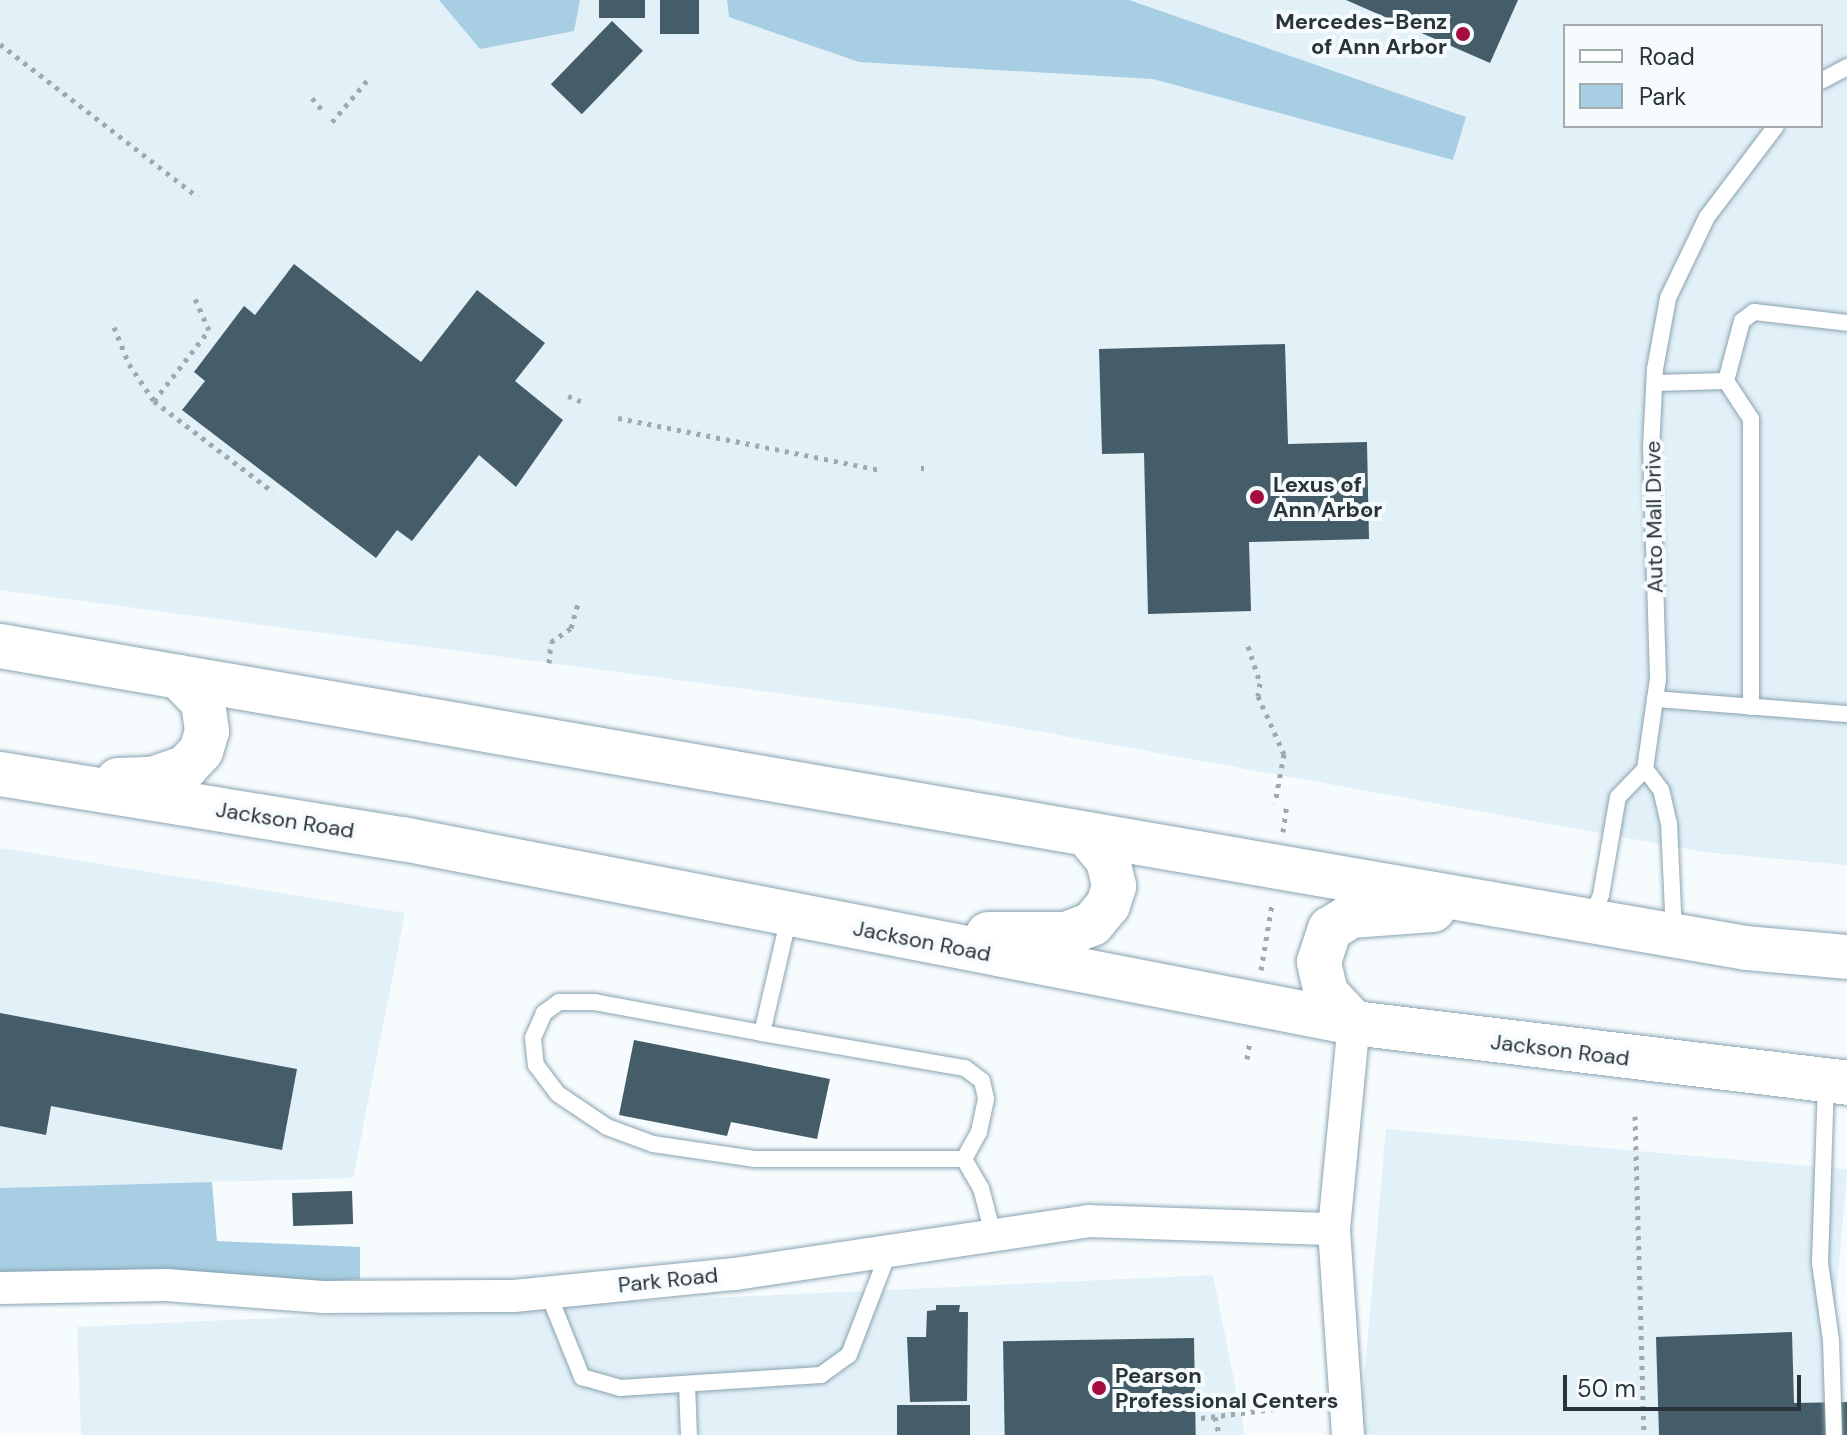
<!DOCTYPE html>
<style>
body{margin:0}
#map{position:relative;width:1847px;height:1435px;overflow:hidden;background:#f6fbfe;font-family:"DM Sans",sans-serif}
div>[style]{position:absolute}
.built>*{inset:0;background:#e2f0f8;transform-origin:0 0}
.green>*{inset:0;background:#a7cee3}
.building>*{inset:0;background:#455d69;transform-origin:0 0}
.path>*{height:5px;margin-top:-2.5px;transform-origin:0;background:repeating-linear-gradient(90deg,#a2a9ad 0 4px,transparent 0 10px)}
.roads{filter:drop-shadow(0 0 2px #89a3b0) drop-shadow(0 0 2px #89a3b0)}
.service>*{height:16px;margin:-8px;padding:0 8px;transform-origin:8px;border-radius:8px;background:#fff}
.minor>*{height:32px;margin:-16px;padding:0 16px;transform-origin:16px;border-radius:16px;background:#fff}
.secondary>*{height:44px;margin:-22px;padding:0 22px;transform-origin:22px;border-radius:22px;background:#fff}
.dots>*{width:22px;height:22px;translate:-50% -50%;box-sizing:border-box;border:4px solid #f6fbfe;border-radius:50%}
span{translate:-50% -50%;white-space:nowrap;text-align:center;line-height:1.15;-webkit-text-stroke:8px #f6fbfe;paint-order:stroke}
.poi-label{font-size:22px;color:#293339;font-weight:700}
.right{translate:-100% -50%;text-align:right}
.left{translate:0 -50%;text-align:left}
.street-label{font-size:22px;color:#293339}
.legend{position:absolute;left:1563px;top:24px;width:260px;height:104px;box-sizing:border-box;background:#f6fbfe;border:2px solid #a4abaf;margin:0;padding:10px 14px;list-style:none;font-size:24px;color:#293339}
.legend li{display:flex;align-items:center;gap:16px;height:40px}
.legend b{width:40px;border:2px solid #a4abaf}
.scale{position:absolute;left:1563px;top:1375px;width:238px;height:36px;box-sizing:border-box;border:4px solid #293339;border-top:0;padding-left:10px;font-size:24px;line-height:28px;white-space:nowrap;color:#293339;-webkit-text-stroke:6px #f6fbfe;paint-order:stroke}
</style>
<div id="map">
<div class="built">
<div style="clip-path:polygon(evenodd,0 0,1847px 0,1847px 865px,1704px 852px,965px 718px,0 590px,0 0,1565px 26px,1821px 26px,1821px 126px,1565px 126px,1565px 26px)"></div>
<div style="clip-path:polygon(0 848px,405px 913px,353px 1178px,0 1188px)"></div>
<div style="left:1386px;top:1129px;width:463px;height:306px;rotate:5deg"></div>
<div style="clip-path:polygon(1213px 1275px,1245px 1435px,81px 1435px,77px 1327px)"></div>
</div>
<div class="green">
<div style="clip-path:polygon(439px 0,580px 0,574px 31px,480px 49px)"></div>
<div style="clip-path:polygon(727px 0,1129px 0,1466px 117px,1453px 160px,1153px 79px,859px 62px,729px 17px)"></div>
<div style="clip-path:polygon(212px 1182px,217px 1241px,360px 1247px,360px 1279px,0 1304px,0 1188px)"></div>
</div>
<div class="building">
<div style="left:599px;top:0;width:46px;height:18px"></div>
<div style="left:660px;top:0;width:39px;height:34px"></div>
<div style="clip-path:polygon(1346px 0,1518px 0,1490px 63px)"></div>
<div style="left:612px;top:21px;width:43px;height:88px;rotate:44deg"></div>
<div style="clip-path:polygon(294px 264px,421px 362px,477px 290px,545px 343px,515px 381px,563px 420px,516px 487px,479px 455px,412px 541px,397px 530px,376px 558px,182px 410px,205px 381px,194px 372px,244px 306px,255px 315px)"></div>
<div style="clip-path:polygon(1285px 344px,1288px 444px,1367px 442px,1369px 539px,1249px 542px,1251px 611px,1148px 614px,1144px 453px,1102px 454px,1099px 349px)"></div>
<div style="clip-path:polygon(0 1013px,297px 1069px,282px 1150px,51px 1106px,46px 1135px,0 1126px)"></div>
<div style="clip-path:polygon(634px 1040px,830px 1079px,817px 1139px,731px 1122px,727px 1136px,619px 1115px)"></div>
<div style="left:352px;top:1191px;width:33px;height:60px;rotate:88deg"></div>
<div style="clip-path:polygon(936px 1305px,960px 1305px,959px 1312px,968px 1312px,967px 1401px,910px 1402px,907px 1337px,926px 1337px,927px 1311px,936px 1310px)"></div>
<div style="clip-path:polygon(1792px 1332px,1794px 1403px,1847px 1402px,1847px 1435px,1659px 1435px,1656px 1337px)"></div>
<div style="left:1194px;top:1338px;width:97px;height:191px;rotate:89deg"></div>
<div style="left:897px;top:1405px;width:73px;height:31px"></div>
</div>
<div class="path">
<div style="left:0;top:44px;width:250px;rotate:37.7deg"></div>
<div style="left:312px;top:98px;width:17px;rotate:50deg"></div>
<div style="left:332px;top:122px;width:60px;rotate:-49.7deg"></div>
<div style="left:114px;top:327px;width:40px;rotate:68deg"></div>
<div style="left:129px;top:364px;width:45px;rotate:56deg"></div>
<div style="left:154px;top:401px;width:150px;rotate:37.4deg"></div>
<div style="left:568px;top:396px;width:16px;rotate:22deg"></div>
<div style="left:154px;top:401px;width:90px;rotate:-52.2deg"></div>
<div style="left:209px;top:330px;width:36px;rotate:-114deg"></div>
<div style="left:618px;top:418px;width:267px;rotate:11.2deg"></div>
<div style="left:921px;top:468px;width:3px"></div>
<div style="left:1248px;top:646px;width:39px;rotate:72deg"></div>
<div style="left:1260px;top:683px;width:13px;rotate:99deg"></div>
<div style="left:1258px;top:696px;width:64px;rotate:65.9deg"></div>
<div style="left:1284px;top:754px;width:50px;rotate:100.4deg"></div>
<div style="left:549px;top:663px;width:21px;rotate:-85deg"></div>
<div style="left:551px;top:642px;width:24px;rotate:-35deg"></div>
<div style="left:571px;top:628px;width:26px;rotate:-74deg"></div>
<div style="left:1283px;top:832px;width:27px;rotate:-82deg"></div>
<div style="left:1261px;top:970px;width:67px;rotate:-80.5deg"></div>
<div style="left:1247px;top:1059px;width:18px;rotate:-81deg"></div>
<div style="left:1635px;top:1116px;width:319px;rotate:88.4deg"></div>
<div style="left:1215px;top:1417px;width:18px;rotate:77deg"></div>
<div style="left:1201px;top:1418px;width:89px;rotate:-7.1deg"></div>
</div>
<div class="roads">
<div class="service">
<div style="left:1821px;top:81px;width:30px;rotate:-28deg"></div>
<div style="left:1655px;top:383px;width:71px;rotate:-1.6deg"></div>
<div style="left:1655px;top:699px;width:193px;rotate:4.5deg"></div>
<div style="left:1751px;top:707px;width:288px;rotate:-90deg"></div>
<div style="left:1751px;top:419px;width:45px;rotate:-123.3deg"></div>
<div style="left:1726px;top:381px;width:62px;rotate:-75.1deg"></div>
<div style="left:1742px;top:321px;width:15px;rotate:-37deg"></div>
<div style="left:1754px;top:312px;width:94px;rotate:6.7deg"></div>
<div style="left:789px;top:917px;width:119px;rotate:103.1deg"></div>
<div style="left:762px;top:1033px;width:170px;rotate:-169.5deg"></div>
<div style="left:595px;top:1002px;width:36px;rotate:180deg"></div>
<div style="left:559px;top:1002px;width:19px;rotate:144deg"></div>
<div style="left:544px;top:1013px;width:27px;rotate:114deg"></div>
<div style="left:533px;top:1038px;width:27px;rotate:84deg"></div>
<div style="left:536px;top:1065px;width:36px;rotate:53deg"></div>
<div style="left:558px;top:1094px;width:59px;rotate:34deg"></div>
<div style="left:607px;top:1127px;width:49px;rotate:20.3deg"></div>
<div style="left:653px;top:1144px;width:102px;rotate:8.4deg"></div>
<div style="left:754px;top:1159px;width:210px"></div>
<div style="left:964px;top:1159px;width:34px;rotate:60deg"></div>
<div style="left:981px;top:1188px;width:48px;rotate:75.4deg"></div>
<div style="left:1590px;top:920px;width:27px;rotate:-66deg"></div>
<div style="left:1601px;top:895px;width:99px;rotate:-80.2deg"></div>
<div style="left:1618px;top:797px;width:39px;rotate:-46deg"></div>
<div style="left:1674px;top:933px;width:109px;rotate:-92.6deg"></div>
<div style="left:1669px;top:824px;width:35px;rotate:-103deg"></div>
<div style="left:1661px;top:790px;width:26px;rotate:-127deg"></div>
<div style="left:1645px;top:769px;width:91px;rotate:-81.8deg"></div>
<div style="left:1658px;top:679px;width:231px;rotate:-91.7deg"></div>
<div style="left:1651px;top:448px;width:79px;rotate:-87.1deg"></div>
<div style="left:1655px;top:369px;width:72px;rotate:-79.6deg"></div>
<div style="left:1668px;top:298px;width:90px;rotate:-64.3deg"></div>
<div style="left:1707px;top:217px;width:114px;rotate:-52.8deg"></div>
<div style="left:762px;top:1033px;width:206px;rotate:9.8deg"></div>
<div style="left:965px;top:1068px;width:21px;rotate:37deg"></div>
<div style="left:982px;top:1081px;width:18px;rotate:77deg"></div>
<div style="left:986px;top:1099px;width:34px;rotate:102deg"></div>
<div style="left:979px;top:1132px;width:31px;rotate:119deg"></div>
<div style="left:1826px;top:1082px;width:181px;rotate:91.9deg"></div>
<div style="left:1820px;top:1263px;width:78px;rotate:81.9deg"></div>
<div style="left:1831px;top:1340px;width:95px;rotate:88.2deg"></div>
<div style="left:548px;top:1293px;width:91px;rotate:68deg"></div>
<div style="left:582px;top:1377px;width:40px;rotate:16deg"></div>
<div style="left:620px;top:1388px;width:201px;rotate:-3.7deg"></div>
<div style="left:821px;top:1375px;width:34px;rotate:-36deg"></div>
<div style="left:849px;top:1355px;width:111px;rotate:-69deg"></div>
<div style="left:687px;top:1384px;width:51px;rotate:87.8deg"></div>
</div>
<div class="minor">
<div style="left:0;top:1288px;width:166px;rotate:-1deg"></div>
<div style="left:166px;top:1285px;width:157px;rotate:4.4deg"></div>
<div style="left:323px;top:1297px;width:191px;rotate:-0.3deg"></div>
<div style="left:514px;top:1296px;width:222px;rotate:-5.7deg"></div>
<div style="left:735px;top:1274px;width:357px;rotate:-8.5deg"></div>
<div style="left:1088px;top:1221px;width:246px;rotate:1.9deg"></div>
<div style="left:1348px;top:1435px;width:206px;rotate:-93.9deg"></div>
<div style="left:1334px;top:1229px;width:207px;rotate:-84.5deg"></div>
</div>
<div class="secondary">
<div style="left:0;top:646px;width:1773px;rotate:9.81deg"></div>
<div style="left:1747px;top:948px;width:100px;rotate:5.1deg"></div>
<div style="left:0;top:774px;width:408px;rotate:9.2deg"></div>
<div style="left:403px;top:839px;width:969px;rotate:10.95deg"></div>
<div style="left:1354px;top:1023px;width:497px;rotate:6.9deg"></div>
<div style="left:118px;top:780px;width:34px;rotate:-2deg"></div>
<div style="left:152px;top:779px;width:36px;rotate:-19deg"></div>
<div style="left:186px;top:767px;width:22px;rotate:-47deg"></div>
<div style="left:201px;top:751px;width:21px;rotate:-73deg"></div>
<div style="left:207px;top:731px;width:29px;rotate:-98deg"></div>
<div style="left:203px;top:702px;width:35px;rotate:-134deg"></div>
<div style="left:988px;top:934px;width:78px"></div>
<div style="left:1066px;top:934px;width:28px;rotate:-21deg"></div>
<div style="left:1092px;top:924px;width:25px;rotate:-50deg"></div>
<div style="left:1108px;top:905px;width:20px;rotate:-72deg"></div>
<div style="left:1114px;top:886px;width:27px;rotate:-103deg"></div>
<div style="left:1108px;top:860px;width:34px;rotate:-130deg"></div>
<div style="left:1354px;top:1023px;width:41px;rotate:-133deg"></div>
<div style="left:1326px;top:993px;width:32px;rotate:-103deg"></div>
<div style="left:1319px;top:962px;width:35px;rotate:-72deg"></div>
<div style="left:1330px;top:929px;width:25px;rotate:-32deg"></div>
<div style="left:1351px;top:916px;width:82px;rotate:-4.2deg"></div>
</div>
</div>
<div class="dots">
<div style="left:1463px;top:34px;background:#a60d3e"></div>
<div style="left:1257px;top:497px;background:#a60d3e"></div>
<div style="left:1099px;top:1388px;background:#a60d3e"></div>
</div>
<div class="poi-label">
<span class="right" style="left:1447px;top:34px">Mercedes-Benz<br>of Ann Arbor</span>
<span class="left" style="left:1273px;top:497px">Lexus of<br>Ann Arbor</span>
<span class="left" style="left:1115px;top:1388px">Pearson<br>Professional Centers</span>
</div>
<div class="street-label">
<span style="left:1654px;top:517px;rotate:-91deg">Auto Mall Drive</span>
<span style="left:285px;top:820px;rotate:9deg">Jackson Road</span>
<span style="left:922px;top:941px;rotate:11deg">Jackson Road</span>
<span style="left:1560px;top:1050px;rotate:7deg">Jackson Road</span>
<span style="left:668px;top:1280px;rotate:-6deg">Park Road</span>
</div>
<ul class="legend">
<li><b style="height:10px;background:#fff"></b>Road</li>
<li><b style="height:22px;background:#a7cee3"></b>Park</li>
</ul>
<div class="scale">50 m</div>
</div>
